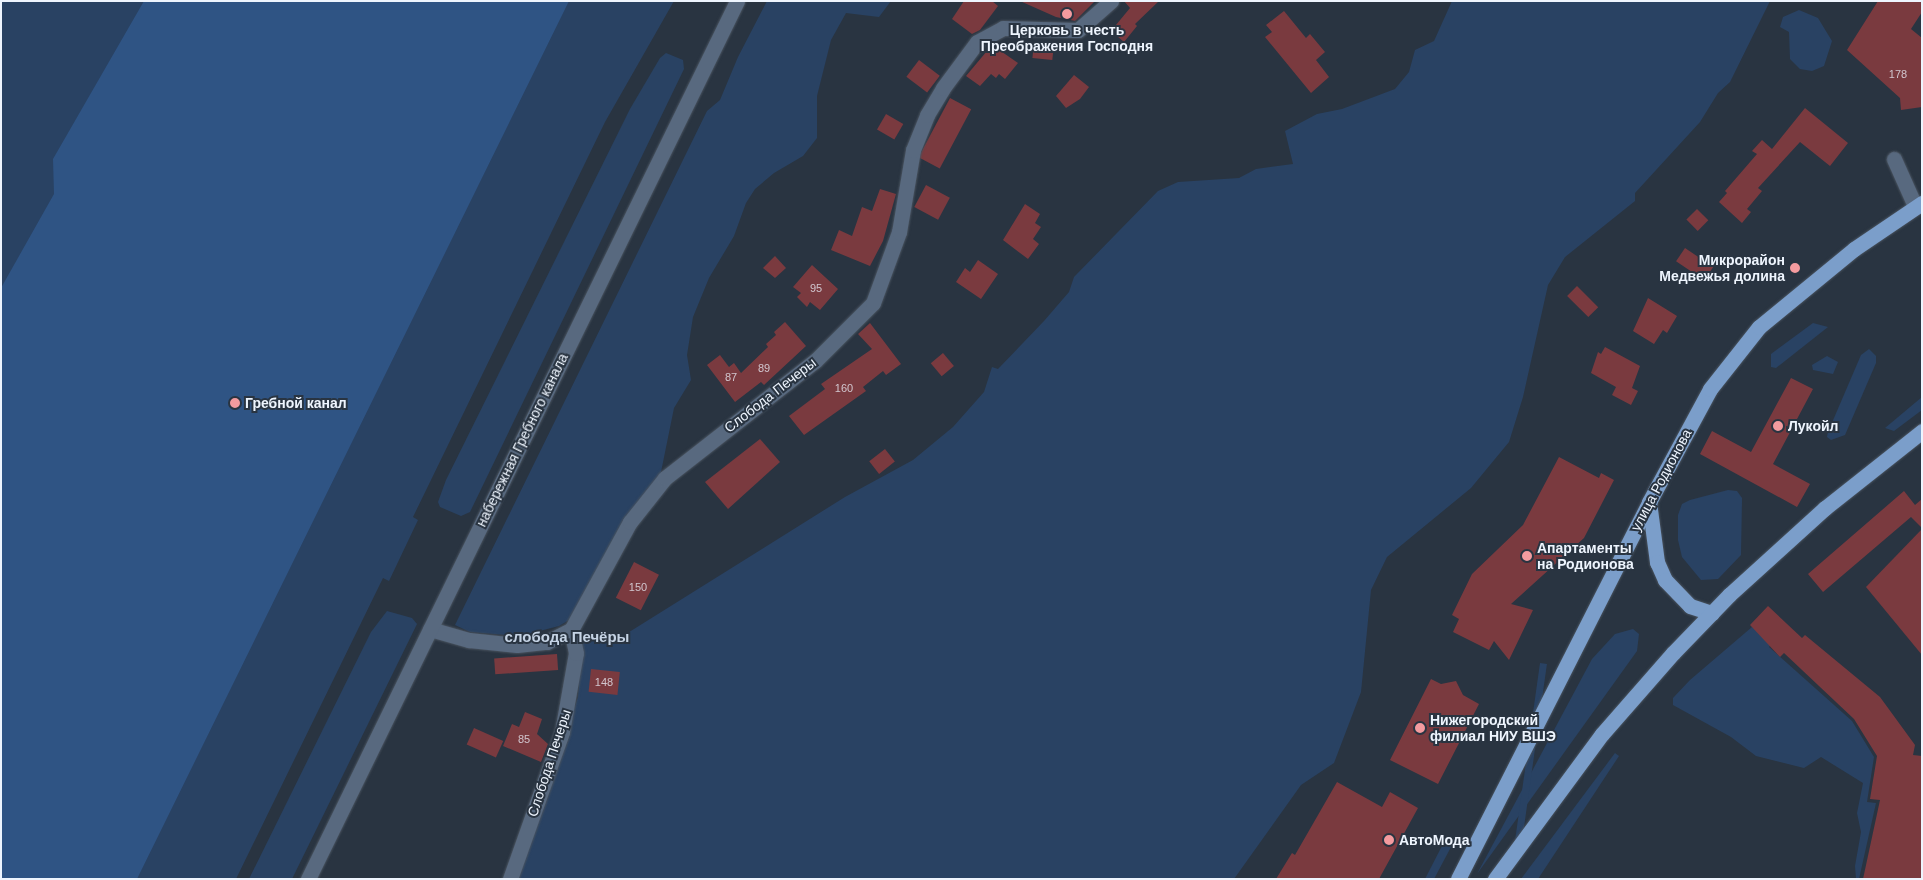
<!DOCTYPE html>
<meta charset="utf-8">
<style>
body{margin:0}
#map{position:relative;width:1923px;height:880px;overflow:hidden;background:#293441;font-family:Helvetica,sans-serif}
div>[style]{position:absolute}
.green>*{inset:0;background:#294263;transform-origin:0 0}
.water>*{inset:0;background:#2f5484}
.building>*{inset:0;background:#7a3a3f;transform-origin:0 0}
.roads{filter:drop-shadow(0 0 1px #49535f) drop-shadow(0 0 1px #49535f)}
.minor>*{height:15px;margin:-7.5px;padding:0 7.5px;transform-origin:7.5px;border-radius:7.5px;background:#58697f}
.major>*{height:15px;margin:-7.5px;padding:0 7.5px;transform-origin:7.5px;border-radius:7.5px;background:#7b9eca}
.dots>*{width:14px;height:14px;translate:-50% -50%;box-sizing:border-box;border:2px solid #293441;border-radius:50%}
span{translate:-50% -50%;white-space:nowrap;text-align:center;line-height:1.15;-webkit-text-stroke:4px #293441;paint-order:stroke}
.number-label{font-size:11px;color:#d1c6ce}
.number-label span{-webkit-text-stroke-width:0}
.poi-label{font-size:14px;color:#eef5fe;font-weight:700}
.right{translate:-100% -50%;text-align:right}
.left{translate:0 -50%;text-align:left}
.street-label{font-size:14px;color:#eef5fe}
.neighbourhood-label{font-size:15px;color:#c5d3e4;font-weight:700}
.frame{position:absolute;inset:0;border:2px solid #eef5fe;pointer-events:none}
</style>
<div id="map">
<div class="green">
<div style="clip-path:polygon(1px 1px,674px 1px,605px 122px,413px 517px,418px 520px,389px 581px,383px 578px,236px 879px,1px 879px)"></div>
<div style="clip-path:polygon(767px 1px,891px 1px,879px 17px,846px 13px,831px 40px,817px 96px,817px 138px,803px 156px,774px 173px,755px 189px,746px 203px,734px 236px,709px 278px,693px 317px,687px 355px,691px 380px,674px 408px,661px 472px,574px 617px,559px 626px,520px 636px,470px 632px,455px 625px,707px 111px,720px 100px,738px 57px)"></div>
<div style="clip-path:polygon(1452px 1px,1770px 1px,1730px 82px,1718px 93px,1700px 122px,1635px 193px,1635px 201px,1565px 257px,1548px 285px,1523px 397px,1509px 442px,1471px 488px,1387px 557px,1371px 590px,1361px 692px,1334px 763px,1301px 785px,1234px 879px,517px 879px,578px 697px,582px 640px,618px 639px,845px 497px,913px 460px,953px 427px,984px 392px,992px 367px,998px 369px,1044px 321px,1069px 292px,1074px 277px,1158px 191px,1178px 182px,1239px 178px,1256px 169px,1293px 164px,1285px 131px,1317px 114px,1342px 109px,1395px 89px,1409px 72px,1415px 50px,1434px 41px)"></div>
<div style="clip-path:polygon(1799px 10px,1818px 18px,1832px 41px,1824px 66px,1812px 71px,1800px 69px,1790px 59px,1789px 32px,1780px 27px,1783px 17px)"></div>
<div style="clip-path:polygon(666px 53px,683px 60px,684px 69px,470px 512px,461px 516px,440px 507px,438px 502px,446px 480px,630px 109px,660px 58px)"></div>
<div style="clip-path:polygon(1813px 323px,1828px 327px,1776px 368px,1771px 367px,1771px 354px)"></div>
<div style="clip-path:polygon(1869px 349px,1876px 356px,1876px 363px,1845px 435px,1831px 440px,1827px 437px,1828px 432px,1861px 355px)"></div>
<div style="clip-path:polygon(1827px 356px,1838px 362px,1833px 374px,1813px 370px,1812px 365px)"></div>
<div style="clip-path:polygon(1922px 397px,1922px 410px,1894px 431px,1885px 428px)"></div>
<div style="clip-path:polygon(1728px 490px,1737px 491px,1742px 498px,1741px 555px,1718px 579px,1701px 580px,1682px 557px,1678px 540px,1678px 515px,1682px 504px,1690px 500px)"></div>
<div style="clip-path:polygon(387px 611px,412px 618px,417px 624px,292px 879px,249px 879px,371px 632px)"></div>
<div style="clip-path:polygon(1752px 627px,1773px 642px,1769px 647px,1852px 721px,1874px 757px,1867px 802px,1876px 803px,1859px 879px,1856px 879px,1855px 866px,1861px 832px,1857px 813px,1863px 783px,1821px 757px,1804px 768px,1756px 756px,1731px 737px,1673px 705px,1673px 698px,1690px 680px)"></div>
<div style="clip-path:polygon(1633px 629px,1639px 634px,1637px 651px,1477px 874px,1592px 659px,1615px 634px)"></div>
<div style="left:1540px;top:663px;width:7px;height:181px;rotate:8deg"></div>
<div style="clip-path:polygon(1615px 753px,1619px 756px,1538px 879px,1521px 879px)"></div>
<div style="clip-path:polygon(1444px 842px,1449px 842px,1451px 847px,1434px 879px,1425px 879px)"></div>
</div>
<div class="water">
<div style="clip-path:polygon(144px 1px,569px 1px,137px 879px,1px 879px,1px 288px,54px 194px,53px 159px)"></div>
</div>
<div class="building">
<div style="clip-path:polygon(964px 1px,992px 1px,998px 6px,980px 30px,972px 34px,952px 19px)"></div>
<div style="clip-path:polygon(1020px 1px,1095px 1px,1075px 21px,1056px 17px)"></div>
<div style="clip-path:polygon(1124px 1px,1159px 1px,1135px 24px,1137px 26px,1124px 42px,1111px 31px,1130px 8px)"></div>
<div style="clip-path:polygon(1878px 1px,1922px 1px,1922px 12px,1911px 29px,1922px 38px,1922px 107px,1901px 110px,1900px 98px,1847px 50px)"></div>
<div style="clip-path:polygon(1284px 11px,1306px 38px,1310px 34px,1325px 52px,1316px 60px,1329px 77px,1311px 93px,1265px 37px,1272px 32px,1266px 25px)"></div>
<div style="left:1034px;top:43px;width:20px;height:15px;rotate:6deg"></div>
<div style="clip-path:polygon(992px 45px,1018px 63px,1005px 79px,999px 74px,996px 78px,991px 74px,980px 86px,966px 76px)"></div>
<div style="left:919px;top:60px;width:26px;height:21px;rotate:37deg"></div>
<div style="clip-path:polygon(1074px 75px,1089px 87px,1080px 99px,1066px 108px,1056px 96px)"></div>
<div style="left:950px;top:98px;width:24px;height:67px;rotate:28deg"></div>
<div style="clip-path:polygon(1805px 108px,1848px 143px,1830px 166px,1800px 142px,1758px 188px,1762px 191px,1747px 209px,1751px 212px,1742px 223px,1719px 202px,1727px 193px,1725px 191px,1757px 154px,1752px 151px,1762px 140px,1772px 149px)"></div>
<div style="left:886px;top:114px;width:20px;height:18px;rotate:30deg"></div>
<div style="left:926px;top:185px;width:27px;height:25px;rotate:28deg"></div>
<div style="clip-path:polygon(880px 189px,896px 194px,883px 241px,870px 266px,831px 250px,839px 230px,852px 236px,862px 207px,872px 211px)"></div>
<div style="clip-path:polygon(1025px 204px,1040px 214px,1035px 223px,1041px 227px,1033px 239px,1039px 244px,1028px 259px,1003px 240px)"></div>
<div style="left:1697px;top:209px;width:16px;height:15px;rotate:45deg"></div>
<div style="left:1685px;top:248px;width:34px;height:16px;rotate:34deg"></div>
<div style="clip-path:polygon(775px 256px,786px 268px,775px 278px,763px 268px)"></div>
<div style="clip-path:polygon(978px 260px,998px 274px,981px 299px,956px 282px,965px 268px,970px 272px)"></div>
<div style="clip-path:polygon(812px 265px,838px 289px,820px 310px,810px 302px,807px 307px,797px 297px,801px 293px,793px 287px)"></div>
<div style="left:1577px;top:286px;width:30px;height:14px;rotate:45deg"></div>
<div style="clip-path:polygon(1648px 298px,1677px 316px,1667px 333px,1663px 330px,1654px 344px,1633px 331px)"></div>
<div style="clip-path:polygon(785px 322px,806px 346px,764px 385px,761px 382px,735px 402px,707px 365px,720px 355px,729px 367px,734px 363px,741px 373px,768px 347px,766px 344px,776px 335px,774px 332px)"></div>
<div style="clip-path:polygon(870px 323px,901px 364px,886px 375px,883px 371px,863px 387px,866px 391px,804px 435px,789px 416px,825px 389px,821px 384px,872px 349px,858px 334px)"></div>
<div style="clip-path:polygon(1605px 347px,1640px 366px,1632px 388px,1638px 391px,1631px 405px,1612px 395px,1616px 387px,1591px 373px,1598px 352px,1601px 354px)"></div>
<div style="left:943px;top:353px;width:17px;height:16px;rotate:50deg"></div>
<div style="clip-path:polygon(1791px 378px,1813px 389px,1773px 464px,1810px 484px,1797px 507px,1700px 454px,1712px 431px,1751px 452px)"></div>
<div style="clip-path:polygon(760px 439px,780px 462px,728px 509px,705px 482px)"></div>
<div style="left:885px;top:449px;width:16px;height:20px;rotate:52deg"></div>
<div style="clip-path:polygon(1559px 457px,1599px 478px,1601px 473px,1614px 480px,1584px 538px,1511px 604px,1533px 610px,1509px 660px,1494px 641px,1489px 650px,1453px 632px,1459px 619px,1452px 615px,1472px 574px,1523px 525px)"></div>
<div style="clip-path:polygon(1904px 491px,1915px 505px,1922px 499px,1922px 528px,1911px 517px,1823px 592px,1808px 574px)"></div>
<div style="clip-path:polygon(1922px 529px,1922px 655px,1866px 587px)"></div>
<div style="left:634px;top:562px;width:28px;height:40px;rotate:27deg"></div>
<div style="clip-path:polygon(1768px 606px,1802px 638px,1805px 635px,1880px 697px,1915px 745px,1913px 755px,1922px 756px,1922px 879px,1863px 879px,1880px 800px,1870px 799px,1877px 756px,1854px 719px,1784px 653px,1780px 657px,1750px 625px)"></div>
<div style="left:557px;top:654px;width:16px;height:63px;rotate:86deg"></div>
<div style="left:591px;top:669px;width:29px;height:23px;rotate:6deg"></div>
<div style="clip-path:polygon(1431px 679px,1441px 684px,1456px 681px,1463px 695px,1479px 704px,1438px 784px,1390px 760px)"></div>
<div style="clip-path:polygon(525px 712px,542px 719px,537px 734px,548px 744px,541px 762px,503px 746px,512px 724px,519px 727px)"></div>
<div style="left:474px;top:728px;width:32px;height:18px;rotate:24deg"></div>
<div style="clip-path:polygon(1337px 782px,1382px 807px,1390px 792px,1418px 808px,1379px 879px,1276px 879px,1292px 853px,1295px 855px)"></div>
</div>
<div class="roads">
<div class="minor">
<div style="left:1894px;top:159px;width:51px;rotate:65.9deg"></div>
<div style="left:430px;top:629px;width:41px;rotate:15.8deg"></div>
<div style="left:469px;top:640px;width:48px;rotate:5.9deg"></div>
<div style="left:517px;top:645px;width:30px;rotate:-6deg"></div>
<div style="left:547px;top:642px;width:27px;rotate:-27deg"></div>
<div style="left:308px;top:879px;width:977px;rotate:-63.96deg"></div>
<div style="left:510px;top:879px;width:156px;rotate:-70.5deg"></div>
<div style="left:562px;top:732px;width:80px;rotate:-80deg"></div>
<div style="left:576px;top:653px;width:24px;rotate:-102deg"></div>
<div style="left:571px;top:630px;width:123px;rotate:-61.4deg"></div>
<div style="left:630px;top:522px;width:56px;rotate:-51.5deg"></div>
<div style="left:665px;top:478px;width:190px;rotate:-38deg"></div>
<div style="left:815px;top:361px;width:82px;rotate:-45deg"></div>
<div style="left:873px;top:303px;width:76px;rotate:-69.9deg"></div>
<div style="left:899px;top:232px;width:83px;rotate:-80.3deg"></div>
<div style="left:913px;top:150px;width:38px;rotate:-68deg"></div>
<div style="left:927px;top:115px;width:31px;rotate:-59deg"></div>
<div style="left:943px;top:88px;width:57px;rotate:-53.5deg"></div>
<div style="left:977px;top:42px;width:30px;rotate:-28deg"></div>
<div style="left:1003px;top:28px;width:75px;rotate:1.5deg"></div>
<div style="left:1078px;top:30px;width:44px;rotate:-41.3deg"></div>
</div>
<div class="major">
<div style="left:1649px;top:502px;width:61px;rotate:82.4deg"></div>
<div style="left:1657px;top:562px;width:20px;rotate:66deg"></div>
<div style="left:1665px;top:580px;width:36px;rotate:46deg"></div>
<div style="left:1690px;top:606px;width:23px;rotate:18deg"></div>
<div style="left:1458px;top:879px;width:423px;rotate:-63.1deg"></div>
<div style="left:1649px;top:502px;width:128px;rotate:-61.6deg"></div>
<div style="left:1710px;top:389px;width:79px;rotate:-51.7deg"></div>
<div style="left:1759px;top:327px;width:123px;rotate:-39.4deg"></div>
<div style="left:1854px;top:249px;width:82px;rotate:-34.1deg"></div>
<div style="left:1495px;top:879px;width:180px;rotate:-53.6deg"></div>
<div style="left:1602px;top:734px;width:108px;rotate:-48.8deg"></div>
<div style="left:1673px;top:653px;width:81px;rotate:-46deg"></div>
<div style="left:1729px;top:595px;width:130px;rotate:-42.2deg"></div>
<div style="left:1825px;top:508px;width:124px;rotate:-38.4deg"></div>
</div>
</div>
<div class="dots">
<div style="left:1067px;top:14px;background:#f49b9f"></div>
<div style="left:1795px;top:268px;background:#f49b9f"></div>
<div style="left:235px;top:403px;background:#f49b9f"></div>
<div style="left:1778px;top:426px;background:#f49b9f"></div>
<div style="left:1527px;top:556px;background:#f49b9f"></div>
<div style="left:1420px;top:728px;background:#f49b9f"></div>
<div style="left:1389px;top:840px;background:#f49b9f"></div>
</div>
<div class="number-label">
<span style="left:1898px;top:74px">178</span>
<span style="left:816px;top:288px">95</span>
<span style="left:764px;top:368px">89</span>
<span style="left:731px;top:377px">87</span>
<span style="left:844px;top:388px">160</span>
<span style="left:638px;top:587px">150</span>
<span style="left:604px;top:682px">148</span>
<span style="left:524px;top:739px">85</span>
</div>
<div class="poi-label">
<span style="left:1067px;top:38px">Церковь в честь<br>Преображения Господня</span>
<span class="right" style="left:1785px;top:268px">Микрорайон<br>Медвежья долина</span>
<span class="left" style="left:245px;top:403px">Гребной канал</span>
<span class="left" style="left:1788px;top:426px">Лукойл</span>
<span class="left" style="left:1537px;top:556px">Апартаменты<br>на Родионова</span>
<span class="left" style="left:1430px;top:728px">Нижегородский<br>филиал НИУ ВШЭ</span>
<span class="left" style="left:1399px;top:840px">АвтоМода</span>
</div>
<div class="street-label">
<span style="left:770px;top:395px;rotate:-38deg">Слобода Печеры</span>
<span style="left:522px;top:440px;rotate:-64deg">набережная Гребного канала</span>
<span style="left:1661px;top:480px;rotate:-62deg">улица Родионова</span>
<span style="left:549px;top:763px;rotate:-72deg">Слобода Печеры</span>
</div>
<div class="neighbourhood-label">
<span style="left:567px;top:637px">слобода Печёры</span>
</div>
<div class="frame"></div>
</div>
